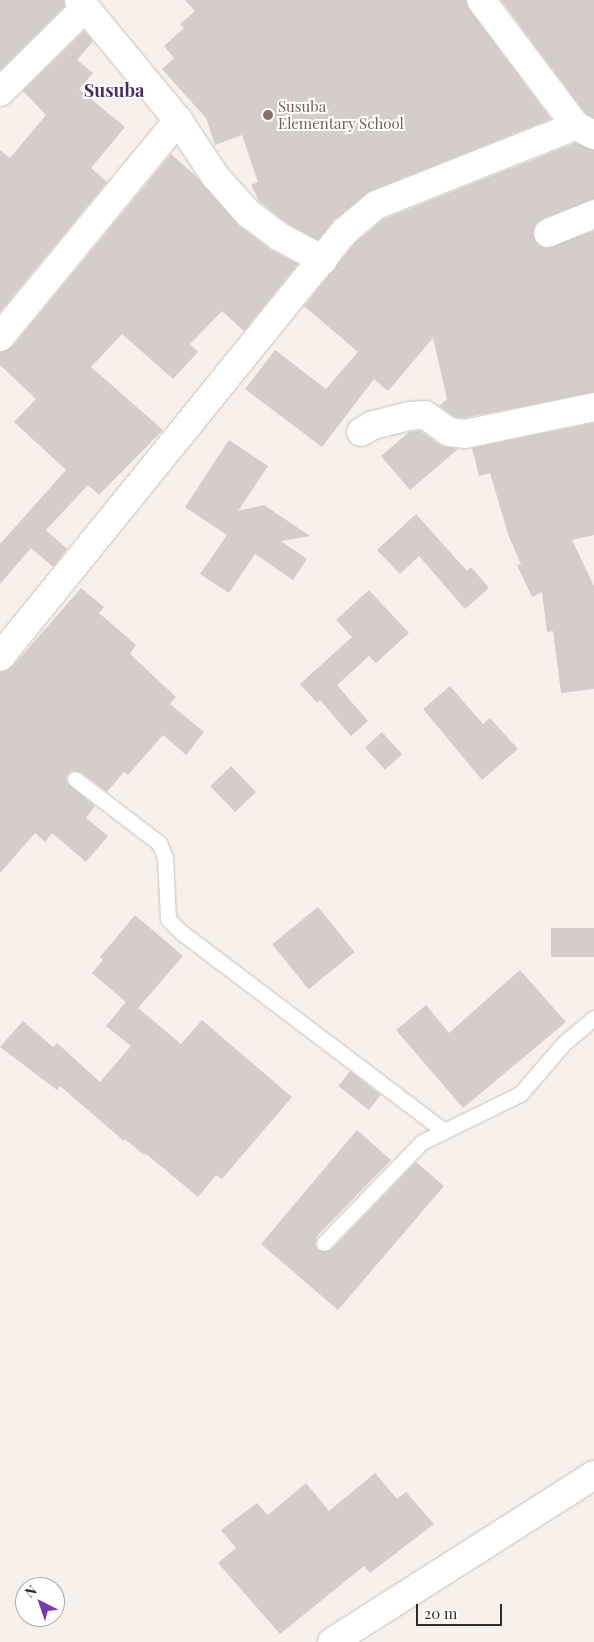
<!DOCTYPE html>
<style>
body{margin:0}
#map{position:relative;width:594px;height:1642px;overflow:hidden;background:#f7f0eb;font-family:"Playfair Display",serif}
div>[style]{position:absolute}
.building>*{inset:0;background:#d5cdcb;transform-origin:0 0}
.roads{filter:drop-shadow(0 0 1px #c6c0bb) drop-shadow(0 0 1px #c6c0bb)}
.service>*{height:15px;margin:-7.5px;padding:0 7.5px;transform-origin:7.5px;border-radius:7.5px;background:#fff}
.minor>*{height:28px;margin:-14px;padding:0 14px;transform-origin:14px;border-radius:14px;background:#fff}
.tertiary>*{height:28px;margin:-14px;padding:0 14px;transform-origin:14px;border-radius:14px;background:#fff}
.dots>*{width:14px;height:14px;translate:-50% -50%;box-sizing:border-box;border:2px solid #fff;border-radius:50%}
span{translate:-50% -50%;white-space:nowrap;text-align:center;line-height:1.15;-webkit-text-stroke:4px #fff;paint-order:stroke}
.education-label{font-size:15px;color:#785e54}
.left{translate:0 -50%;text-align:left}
.quarter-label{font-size:18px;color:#482b64;font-weight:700}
.north{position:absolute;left:15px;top:1577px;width:50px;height:50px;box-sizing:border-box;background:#fff;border:1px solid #acabaa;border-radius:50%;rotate:319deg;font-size:14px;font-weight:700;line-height:20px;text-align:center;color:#2f2c2a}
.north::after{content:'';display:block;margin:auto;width:18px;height:22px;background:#793aae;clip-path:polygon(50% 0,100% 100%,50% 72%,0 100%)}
.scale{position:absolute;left:416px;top:1604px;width:86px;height:22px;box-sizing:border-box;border:2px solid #2f2c2a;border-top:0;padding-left:6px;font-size:15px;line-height:18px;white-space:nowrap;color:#2f2c2a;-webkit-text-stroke:4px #fff;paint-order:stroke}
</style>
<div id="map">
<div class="building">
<div style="clip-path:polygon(0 0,64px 0,65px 6px,0 70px)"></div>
<div style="clip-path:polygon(185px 0,466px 0,469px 9px,551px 119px,370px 191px,334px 220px,318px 240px,288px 224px,259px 201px,251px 185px,258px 182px,242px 135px,215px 145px,206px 118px,162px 69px,174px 58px,164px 46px,184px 28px,180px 24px,195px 11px)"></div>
<div style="clip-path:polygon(501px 0,594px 0,594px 118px,586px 114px)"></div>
<div style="clip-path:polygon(84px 31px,93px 41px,77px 60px,93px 73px,79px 89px,125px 127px,91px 168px,107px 182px,0 312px,0 150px,10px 158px,46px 115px,23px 91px)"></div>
<div style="clip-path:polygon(575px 143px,594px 150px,594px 199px,542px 219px,533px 231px,538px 245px,546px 248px,594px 231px,594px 392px,464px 418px,455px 417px,439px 406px,447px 399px,433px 338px,388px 391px,374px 379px,322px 447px,245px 389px,275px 350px,326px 389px,358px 352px,304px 306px,355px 243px,384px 219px)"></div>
<div style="clip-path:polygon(171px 154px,197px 177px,239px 226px,271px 250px,298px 264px,244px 331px,222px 311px,190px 344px,198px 352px,173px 379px,122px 334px,91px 367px,163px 430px,99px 495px,88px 485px,46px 530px,67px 549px,53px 567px,31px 548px,0 584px,0 544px,66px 470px,14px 422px,36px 399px,0 365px,0 352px,12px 347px)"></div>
<div style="clip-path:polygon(594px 423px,594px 535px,572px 540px,594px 586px,594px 689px,561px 693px,553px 631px,547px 632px,542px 592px,532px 597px,517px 565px,521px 564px,509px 537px,490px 473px,479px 476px,472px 448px)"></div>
<div style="clip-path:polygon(420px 431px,440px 445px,458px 449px,410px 490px,381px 456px,409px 432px)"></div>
<div style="clip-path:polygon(229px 440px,268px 466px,238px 511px,264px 505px,310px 536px,281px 541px,307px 559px,293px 580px,255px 554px,229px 593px,200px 574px,227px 535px,185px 507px)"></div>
<div style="clip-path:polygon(416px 514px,467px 571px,471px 567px,489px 588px,465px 609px,419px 556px,400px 574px,377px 550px)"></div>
<div style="clip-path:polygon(81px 588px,104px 607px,99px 613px,136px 645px,130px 654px,176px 697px,170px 704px,204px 732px,186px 755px,163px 735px,128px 775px,124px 772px,107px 792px,81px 772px,71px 771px,66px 777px,67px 783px,95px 806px,86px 818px,108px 836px,86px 862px,52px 833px,45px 842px,35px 833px,0 873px,0 672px,12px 667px)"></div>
<div style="clip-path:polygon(369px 590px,409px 633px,376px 663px,369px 656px,337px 685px,368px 721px,351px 736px,320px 700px,317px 703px,300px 684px,352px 637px,336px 620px)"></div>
<div style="clip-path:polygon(450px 686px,483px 724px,490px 718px,518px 749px,482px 780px,423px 709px)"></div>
<div style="left:382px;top:732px;width:30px;height:23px;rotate:48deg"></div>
<div style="left:231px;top:766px;width:36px;height:29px;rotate:46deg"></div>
<div style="left:318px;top:907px;width:58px;height:59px;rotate:51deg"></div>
<div style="clip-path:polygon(135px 915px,183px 956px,138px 1008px,181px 1044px,202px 1020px,292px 1097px,222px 1179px,216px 1175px,198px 1197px,145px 1153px,144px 1155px,125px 1139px,124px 1141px,60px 1086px,57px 1090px,0 1047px,23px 1021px,53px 1047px,57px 1043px,100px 1082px,131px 1046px,106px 1026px,126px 1002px,92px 973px,103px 960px,100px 957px)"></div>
<div style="left:594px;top:928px;width:29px;height:43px;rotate:90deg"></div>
<div style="clip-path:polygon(520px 970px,566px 1022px,463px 1108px,396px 1030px,426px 1005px,449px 1033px)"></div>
<div style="left:350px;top:1071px;width:39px;height:19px;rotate:38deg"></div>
<div style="clip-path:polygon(357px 1130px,391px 1160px,317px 1236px,315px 1245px,318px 1250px,331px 1250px,416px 1162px,444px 1186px,338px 1310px,261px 1244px)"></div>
<div style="clip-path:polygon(375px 1473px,397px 1499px,406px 1492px,434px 1524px,370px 1573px,364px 1566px,280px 1634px,218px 1563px,236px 1548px,221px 1530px,257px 1503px,268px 1515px,306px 1483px,329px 1511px)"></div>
</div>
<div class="roads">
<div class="service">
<div style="left:75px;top:779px;width:106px;rotate:37.3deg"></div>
<div style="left:159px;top:843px;width:15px;rotate:67deg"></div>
<div style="left:165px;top:857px;width:62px;rotate:87.2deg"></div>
<div style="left:168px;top:919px;width:18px;rotate:45deg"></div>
<div style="left:181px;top:932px;width:330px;rotate:37.1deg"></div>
<div style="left:324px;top:1243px;width:141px;rotate:-45.9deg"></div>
<div style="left:422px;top:1142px;width:109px;rotate:-26.1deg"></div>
<div style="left:520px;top:1094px;width:67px;rotate:-49.2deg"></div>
<div style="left:564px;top:1043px;width:39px;rotate:-40deg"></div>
</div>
<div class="minor">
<div style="left:79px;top:0;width:156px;rotate:50.5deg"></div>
<div style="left:178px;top:120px;width:67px;rotate:56.5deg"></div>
<div style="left:215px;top:176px;width:50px;rotate:48.3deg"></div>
<div style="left:248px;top:213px;width:40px;rotate:37deg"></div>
<div style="left:280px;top:237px;width:49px;rotate:28.1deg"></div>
<div style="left:481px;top:0;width:158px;rotate:53deg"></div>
<div style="left:576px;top:126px;width:20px;rotate:27deg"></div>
<div style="left:0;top:92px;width:120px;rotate:-44.7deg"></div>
<div style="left:548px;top:233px;width:50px;rotate:-22.4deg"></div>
<div style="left:0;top:337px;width:281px;rotate:-50.6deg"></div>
<div style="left:361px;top:432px;width:14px;rotate:-30deg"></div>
<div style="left:373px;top:425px;width:37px;rotate:-14deg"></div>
<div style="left:409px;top:416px;width:16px;rotate:-4deg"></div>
<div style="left:425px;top:415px;width:29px;rotate:35deg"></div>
<div style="left:449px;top:432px;width:16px;rotate:7deg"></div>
<div style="left:465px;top:434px;width:132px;rotate:-11.8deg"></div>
<div style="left:0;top:657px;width:547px;rotate:-51.01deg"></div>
<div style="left:344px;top:232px;width:42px;rotate:-40.2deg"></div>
<div style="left:376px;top:205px;width:215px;rotate:-21.6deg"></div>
</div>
<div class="tertiary">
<div style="left:332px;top:1642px;width:311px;rotate:-32.5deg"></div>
</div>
</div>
<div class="dots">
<div style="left:268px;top:115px;background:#8d6e63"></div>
</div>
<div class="education-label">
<span class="left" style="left:278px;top:115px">Susuba<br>Elementary School</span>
</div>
<div class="quarter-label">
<span style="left:114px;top:90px">Susuba</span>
</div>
<div class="north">N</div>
<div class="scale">20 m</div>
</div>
